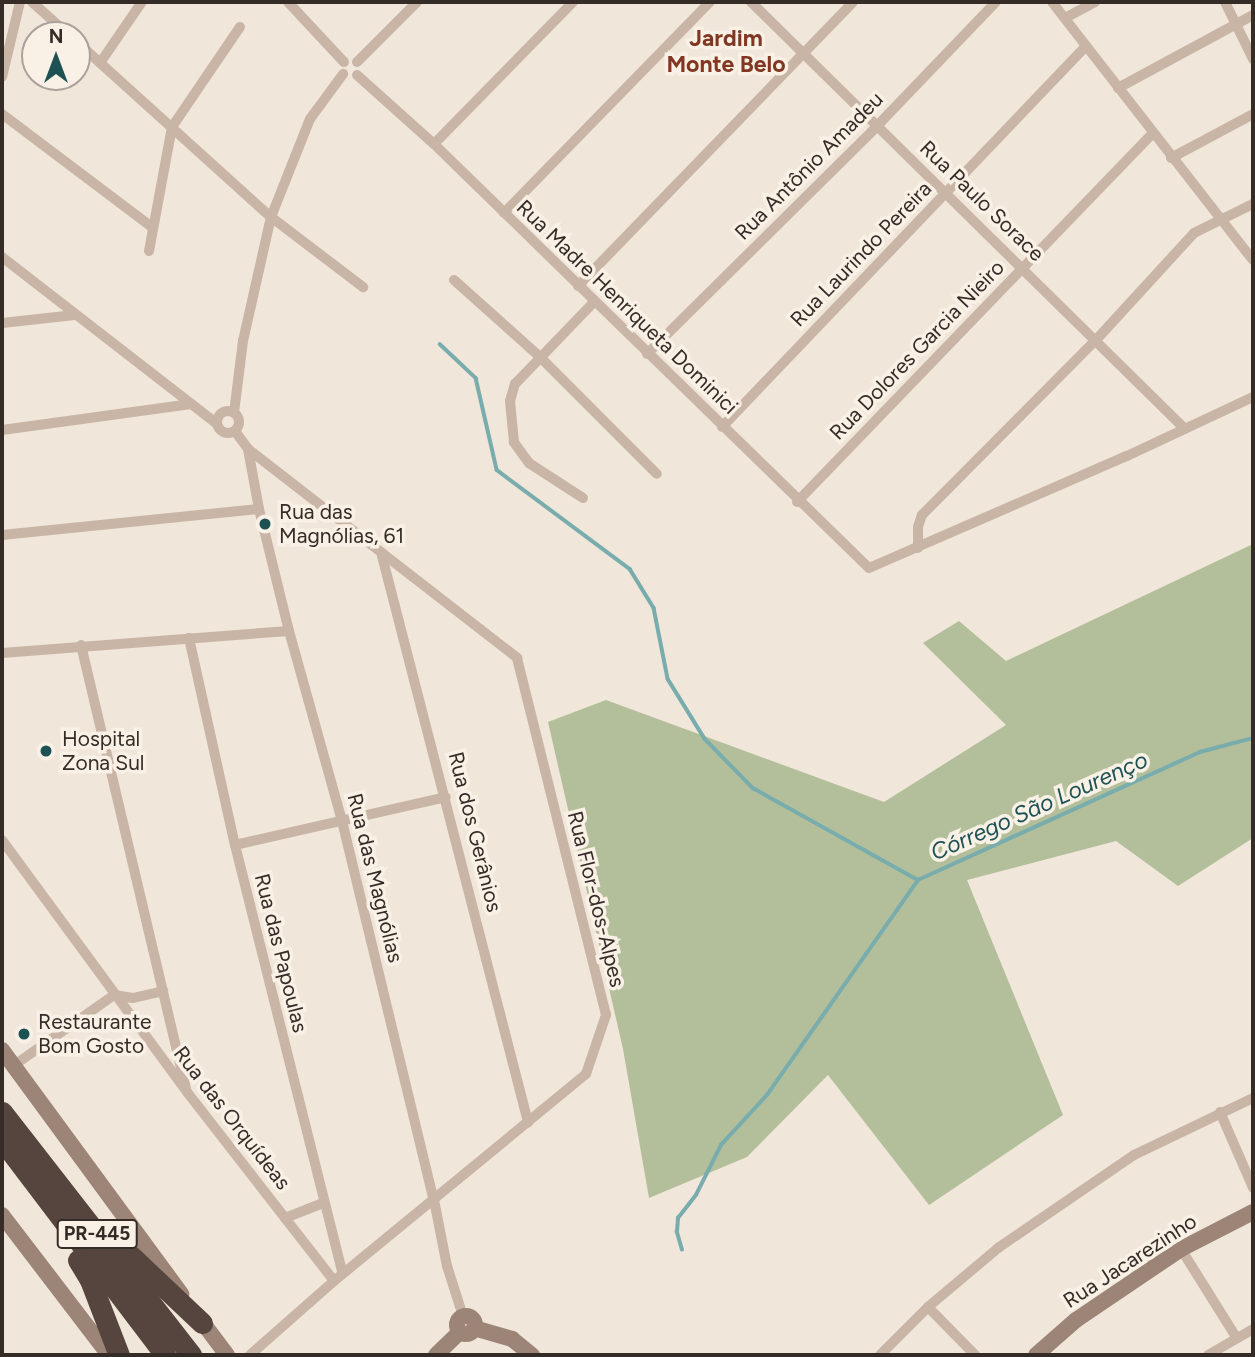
<!DOCTYPE html>
<meta charset="utf-8">
<style>
body{margin:0}
#map{position:relative;width:1255px;height:1357px;overflow:hidden;background:#f1e6da;font-family:Figtree,sans-serif}
div>[style]{position:absolute}
.green>*{inset:0;background:#b3bf9a}
.stream>*{height:3.5px;margin:-1.75px;padding:0 1.75px;transform-origin:1.75px;border-radius:1.75px;background:#79acad}
.street>*{height:10px;margin:-5px;padding:0 5px;transform-origin:5px;border-radius:5px;background:#c8b5a6}
.street>.ring{margin:-5px;padding:0;box-sizing:content-box;background:none;border:10px solid #c8b5a6;border-radius:50%}
.secondary>*{height:16px;margin:-8px;padding:0 8px;transform-origin:8px;border-radius:8px;background:#9c8477}
.secondary>.ring{margin:-8px;padding:0;box-sizing:content-box;background:none;border:16px solid #9c8477;border-radius:50%}
.highway>*{height:21px;margin:-10.5px;padding:0 10.5px;transform-origin:10.5px;border-radius:10.5px;background:#55453e}
.dots>*{width:19px;height:19px;translate:-50% -50%;box-sizing:border-box;border:4px solid #f9f0e6;border-radius:50%}
span{translate:-50% -50%;white-space:nowrap;text-align:center;line-height:1.15;-webkit-text-stroke:7px #f9f0e6;paint-order:stroke}
.shield-label span{padding:2px 5px;background:#f9f0e6;border:2px solid;border-radius:5px;-webkit-text-stroke-width:0}
.shield-label{font-size:19px;color:#352b27;font-weight:700}
.street-label{font-size:21px;color:#352b27}
.poi-label{font-size:21px;color:#352b27}
.left{translate:0 -50%;text-align:left}
.neighbourhood-label{font-size:23px;color:#823722;font-weight:700}
.water-label{font-size:23px;color:#1d5255;font-style:italic}
.frame{position:absolute;inset:0;border:4px solid #352b27;pointer-events:none}
.north{position:absolute;left:21px;top:21px;width:70px;height:70px;box-sizing:border-box;background:#f9f0e6;border:2px solid #aba19a;border-radius:50%;rotate:0deg;font-size:19px;font-weight:700;line-height:28px;text-align:center;color:#352b27}
.north::after{content:'';display:block;margin:auto;width:24px;height:32px;background:#1d5255;clip-path:polygon(50% 0,100% 100%,50% 72%,0 100%)}
</style>
<div id="map">
<div class="green">
<div style="clip-path:polygon(1253px 544px,1253px 838px,1178px 886px,1116px 841px,967px 880px,1063px 1115px,929px 1205px,828px 1075px,747px 1157px,649px 1198px,623px 1049px,548px 722px,606px 700px,884px 802px,1006px 725px,923px 643px,959px 621px,1006px 661px)"></div>
</div>
<div class="stream">
<div style="left:440px;top:344px;width:50px;rotate:43.4deg"></div>
<div style="left:476px;top:378px;width:94px;rotate:77.1deg"></div>
<div style="left:497px;top:470px;width:166px;rotate:36.7deg"></div>
<div style="left:630px;top:569px;width:46px;rotate:58.4deg"></div>
<div style="left:654px;top:608px;width:72px;rotate:78.8deg"></div>
<div style="left:668px;top:679px;width:70px;rotate:58.3deg"></div>
<div style="left:705px;top:739px;width:69px;rotate:45.6deg"></div>
<div style="left:753px;top:788px;width:189px;rotate:29.1deg"></div>
<div style="left:918px;top:880px;width:310px;rotate:-24.4deg"></div>
<div style="left:1200px;top:752px;width:55px;rotate:-14.8deg"></div>
<div style="left:682px;top:1250px;width:19px;rotate:-106deg"></div>
<div style="left:677px;top:1232px;width:14px;rotate:-86deg"></div>
<div style="left:678px;top:1218px;width:29px;rotate:-52deg"></div>
<div style="left:696px;top:1195px;width:56px;rotate:-63.4deg"></div>
<div style="left:721px;top:1145px;width:68px;rotate:-47.4deg"></div>
<div style="left:767px;top:1095px;width:263px;rotate:-54.9deg"></div>
</div>
<div class="street">
<div style="left:32px;top:2px;width:50px;rotate:41.7deg"></div>
<div style="left:288px;top:2px;width:82px;rotate:47deg"></div>
<div style="left:751px;top:2px;width:609px;rotate:44.53deg"></div>
<div style="left:1052px;top:2px;width:327px;rotate:52.1deg"></div>
<div style="left:1225px;top:2px;width:64px;rotate:63.8deg"></div>
<div style="left:1065px;top:18px;width:34px;rotate:-28deg"></div>
<div style="left:77px;top:42px;width:261px;rotate:42.1deg"></div>
<div style="left:271px;top:217px;width:116px;rotate:37.3deg"></div>
<div style="left:357px;top:62px;width:85px;rotate:-45deg"></div>
<div style="left:100px;top:63px;width:74px;rotate:-55.5deg"></div>
<div style="left:357px;top:75px;width:103px;rotate:41.9deg"></div>
<div style="left:434px;top:144px;width:607px;rotate:44.27deg"></div>
<div style="left:869px;top:568px;width:281px;rotate:-23.5deg"></div>
<div style="left:1127px;top:456px;width:139px;rotate:-25.1deg"></div>
<div style="left:2px;top:77px;width:77px;rotate:-76.5deg"></div>
<div style="left:1118px;top:88px;width:153px;rotate:-28.4deg"></div>
<div style="left:2px;top:114px;width:188px;rotate:37deg"></div>
<div style="left:434px;top:144px;width:199px;rotate:-45.6deg"></div>
<div style="left:1171px;top:158px;width:93px;rotate:-28.2deg"></div>
<div style="left:504px;top:213px;width:295px;rotate:-45.7deg"></div>
<div style="left:149px;top:251px;width:126px;rotate:-79.5deg"></div>
<div style="left:172px;top:127px;width:121px;rotate:-55.8deg"></div>
<div style="left:2px;top:257px;width:272px;rotate:37.8deg"></div>
<div style="left:454px;top:280px;width:115px;rotate:41.8deg"></div>
<div style="left:540px;top:357px;width:165px;rotate:45deg"></div>
<div style="left:578px;top:286px;width:395px;rotate:-45.9deg"></div>
<div style="left:2px;top:323px;width:73px;rotate:-6.3deg"></div>
<div style="left:647px;top:354px;width:324px;rotate:-44.7deg"></div>
<div style="left:877px;top:126px;width:172px;rotate:-46.2deg"></div>
<div class="ring" style="left:217px;top:411px;width:12px;height:12px"></div>
<div style="left:234px;top:413px;width:73px;rotate:-82.9deg"></div>
<div style="left:243px;top:341px;width:127px;rotate:-77.3deg"></div>
<div style="left:271px;top:217px;width:105px;rotate:-68.3deg"></div>
<div style="left:310px;top:119px;width:56px;rotate:-53.7deg"></div>
<div style="left:722px;top:427px;width:527px;rotate:-46.31deg"></div>
<div style="left:2px;top:430px;width:191px;rotate:-7.8deg"></div>
<div style="left:235px;top:431px;width:22px;rotate:54deg"></div>
<div style="left:248px;top:449px;width:341px;rotate:37.8deg"></div>
<div style="left:517px;top:658px;width:368px;rotate:76deg"></div>
<div style="left:606px;top:1015px;width:62px;rotate:108.7deg"></div>
<div style="left:586px;top:1074px;width:326px;rotate:140.6deg"></div>
<div style="left:334px;top:1281px;width:112px;rotate:138.6deg"></div>
<div style="left:248px;top:449px;width:61px;rotate:79.6deg"></div>
<div style="left:259px;top:509px;width:126px;rotate:76.2deg"></div>
<div style="left:289px;top:631px;width:197px;rotate:74.4deg"></div>
<div style="left:342px;top:821px;width:390px;rotate:76.4deg"></div>
<div style="left:434px;top:1200px;width:67px;rotate:78.9deg"></div>
<div style="left:447px;top:1266px;width:52px;rotate:72.3deg"></div>
<div style="left:583px;top:498px;width:64px;rotate:-147.1deg"></div>
<div style="left:529px;top:463px;width:26px;rotate:-126deg"></div>
<div style="left:514px;top:442px;width:41px;rotate:-95.6deg"></div>
<div style="left:510px;top:401px;width:18px;rotate:-74deg"></div>
<div style="left:515px;top:384px;width:114px;rotate:-46.1deg"></div>
<div style="left:797px;top:502px;width:511px;rotate:-46.03deg"></div>
<div style="left:2px;top:535px;width:258px;rotate:-5.8deg"></div>
<div style="left:918px;top:548px;width:21px;rotate:-90deg"></div>
<div style="left:918px;top:527px;width:13px;rotate:-72deg"></div>
<div style="left:922px;top:515px;width:247px;rotate:-45.2deg"></div>
<div style="left:1096px;top:340px;width:145px;rotate:-47.5deg"></div>
<div style="left:1194px;top:233px;width:66px;rotate:-26.2deg"></div>
<div style="left:381px;top:552px;width:589px;rotate:75.54deg"></div>
<div style="left:189px;top:638px;width:212px;rotate:77.5deg"></div>
<div style="left:235px;top:845px;width:442px;rotate:75.9deg"></div>
<div style="left:81px;top:645px;width:456px;rotate:76.7deg"></div>
<div style="left:2px;top:653px;width:288px;rotate:-4.4deg"></div>
<div style="left:2px;top:840px;width:313px;rotate:53.7deg"></div>
<div style="left:187px;top:1092px;width:239px;rotate:52.1deg"></div>
<div style="left:235px;top:845px;width:216px;rotate:-12.8deg"></div>
<div style="left:13px;top:1066px;width:123px;rotate:-35.1deg"></div>
<div style="left:114px;top:995px;width:19px;rotate:9deg"></div>
<div style="left:133px;top:998px;width:31px;rotate:-13deg"></div>
<div style="left:1220px;top:1112px;width:83px;rotate:66.5deg"></div>
<div style="left:285px;top:1218px;width:41px;rotate:-21.5deg"></div>
<div style="left:1181px;top:1249px;width:104px;rotate:58deg"></div>
<div style="left:928px;top:1307px;width:67px;rotate:45.6deg"></div>
<div style="left:880px;top:1355px;width:68px;rotate:-45deg"></div>
<div style="left:928px;top:1307px;width:92px;rotate:-40.1deg"></div>
<div style="left:998px;top:1248px;width:165px;rotate:-34.4deg"></div>
<div style="left:1134px;top:1155px;width:132px;rotate:-25.6deg"></div>
<div style="left:1208px;top:1355px;width:52px;rotate:-30deg"></div>
</div>
<div class="secondary">
<div style="left:2px;top:1050px;width:303px;rotate:53.7deg"></div>
<div style="left:2px;top:1215px;width:176px;rotate:52.6deg"></div>
<div style="left:197px;top:1315px;width:50px;rotate:53.1deg"></div>
<div class="ring" style="left:457px;top:1316px;width:2px;height:2px"></div>
<div style="left:474px;top:1328px;width:40px;rotate:16deg"></div>
<div style="left:512px;top:1339px;width:26px;rotate:39deg"></div>
<div style="left:436px;top:1355px;width:33px;rotate:-44deg"></div>
<div style="left:1036px;top:1355px;width:53px;rotate:-41.2deg"></div>
<div style="left:1076px;top:1320px;width:127px;rotate:-34.1deg"></div>
<div style="left:1181px;top:1249px;width:81px;rotate:-27.2deg"></div>
</div>
<div class="highway">
<div style="left:2px;top:1112px;width:308px;rotate:52.1deg"></div>
<div style="left:2px;top:1140px;width:270px;rotate:52.8deg"></div>
<div style="left:112px;top:1238px;width:124px;rotate:43.4deg"></div>
<div style="left:78px;top:1260px;width:23px;rotate:59deg"></div>
<div style="left:90px;top:1280px;width:80px;rotate:68.9deg"></div>
</div>
<div class="dots">
<div style="left:265px;top:524px;background:#1d5255"></div>
<div style="left:46px;top:751px;background:#1d5255"></div>
<div style="left:24px;top:1034px;background:#1d5255"></div>
</div>
<div class="shield-label">
<span style="left:97px;top:1234px">PR-445</span>
</div>
<div class="street-label">
<span style="left:809px;top:166px;rotate:-45deg">Rua Antônio Amadeu</span>
<span style="left:982px;top:201px;rotate:44deg">Rua Paulo Sorace</span>
<span style="left:861px;top:254px;rotate:-46deg">Rua Laurindo Pereira</span>
<span style="left:627px;top:307px;rotate:44deg">Rua Madre Henriqueta Dominici</span>
<span style="left:917px;top:350px;rotate:-46deg">Rua Dolores Garcia Nieiro</span>
<span style="left:475px;top:832px;rotate:76deg">Rua dos Gerânios</span>
<span style="left:375px;top:878px;rotate:76deg">Rua das Magnólias</span>
<span style="left:596px;top:899px;rotate:76deg">Rua Flor-dos-Alpes</span>
<span style="left:281px;top:953px;rotate:76deg">Rua das Papoulas</span>
<span style="left:232px;top:1118px;rotate:52deg">Rua das Orquídeas</span>
<span style="left:1130px;top:1261px;rotate:-33deg">Rua Jacarezinho</span>
</div>
<div class="poi-label">
<span class="left" style="left:279px;top:524px">Rua das<br>Magnólias, 61</span>
<span class="left" style="left:62px;top:751px">Hospital<br>Zona Sul</span>
<span class="left" style="left:38px;top:1034px">Restaurante<br>Bom Gosto</span>
</div>
<div class="neighbourhood-label">
<span style="left:726px;top:51px">Jardim<br>Monte Belo</span>
</div>
<div class="water-label">
<span style="left:1039px;top:806px;rotate:-24deg">Córrego São Lourenço</span>
</div>
<div class="frame"></div>
<div class="north">N</div>
</div>
